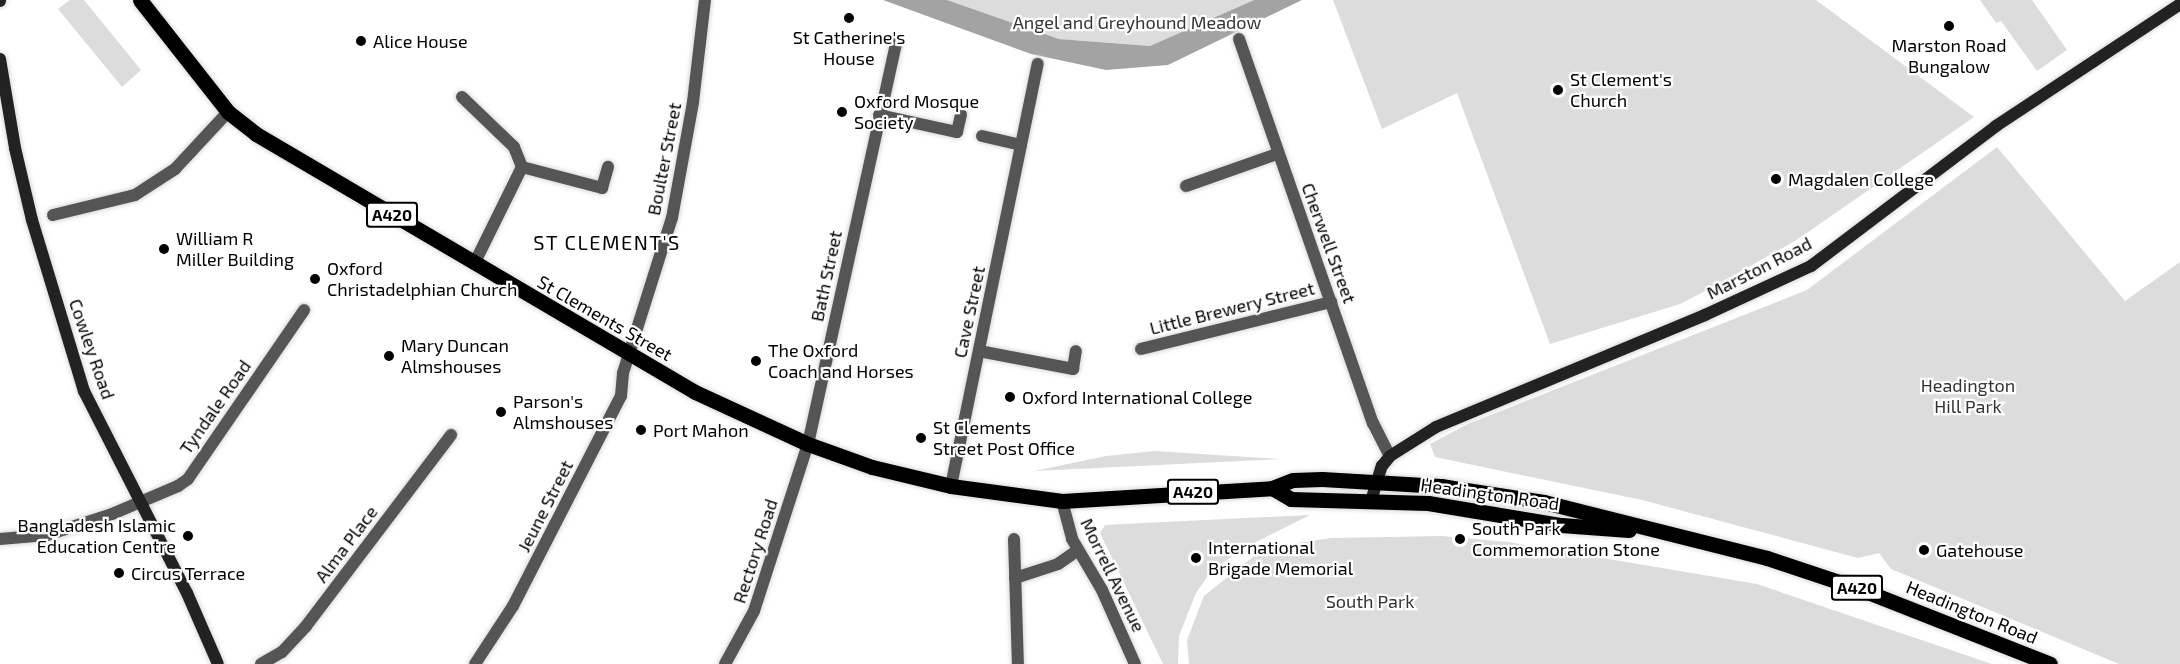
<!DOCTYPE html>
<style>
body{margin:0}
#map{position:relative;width:2180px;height:664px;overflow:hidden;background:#fff;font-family:"Exo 2",sans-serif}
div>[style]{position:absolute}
.green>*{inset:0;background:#dcdcdc}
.water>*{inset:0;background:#a3a3a3}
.roads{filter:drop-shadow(0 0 2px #dbdbdb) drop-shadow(0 0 2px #dbdbdb)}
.minor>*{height:12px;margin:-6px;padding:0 6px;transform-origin:6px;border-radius:6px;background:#555}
.tertiary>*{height:12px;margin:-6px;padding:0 6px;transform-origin:6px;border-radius:6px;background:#555}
.secondary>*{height:12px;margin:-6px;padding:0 6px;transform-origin:6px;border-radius:6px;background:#222}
.primary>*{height:15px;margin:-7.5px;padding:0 7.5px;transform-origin:7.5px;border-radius:7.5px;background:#000}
.dots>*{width:16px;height:16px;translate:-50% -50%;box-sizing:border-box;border:3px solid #fff;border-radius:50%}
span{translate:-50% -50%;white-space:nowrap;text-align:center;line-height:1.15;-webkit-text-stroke:4.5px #fff;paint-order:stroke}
.shield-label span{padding:2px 4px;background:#fff;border:2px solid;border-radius:4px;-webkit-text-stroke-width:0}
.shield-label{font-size:16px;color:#000;font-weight:700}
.park-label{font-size:18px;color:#333}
.poi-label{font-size:18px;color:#000}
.left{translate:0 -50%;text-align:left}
.right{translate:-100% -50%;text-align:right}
.street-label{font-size:18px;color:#000}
.neighbourhood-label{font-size:20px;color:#000;letter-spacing:1.5px}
</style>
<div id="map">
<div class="green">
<div style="clip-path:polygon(70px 0,84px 0,141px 70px,122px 87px,58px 9px)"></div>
<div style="clip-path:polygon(947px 0,1254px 0,1150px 46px,1059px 39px)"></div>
<div style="clip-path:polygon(1333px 0,1816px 0,1974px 117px,1795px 241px,1711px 288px,1680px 304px,1550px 344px,1457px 93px,1382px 129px)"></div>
<div style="clip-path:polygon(1980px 0,2032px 0,2067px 50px,2037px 71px,2001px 21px,1996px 23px)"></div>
<div style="clip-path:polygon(1997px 147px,2125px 301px,2180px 262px,2180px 664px,2119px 664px,1891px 569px,1879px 553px,1858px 558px,1642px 500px,1435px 457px,1430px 444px,1468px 424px,1807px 290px)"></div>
<div style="clip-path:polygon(1155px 451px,1201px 454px,1281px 459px,1034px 471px,1106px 456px)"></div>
<div style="clip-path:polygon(1310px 515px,1240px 550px,1210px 573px,1196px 593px,1179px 636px,1178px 664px,1163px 664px,1100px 533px,1105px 525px,1122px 524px)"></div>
<div style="clip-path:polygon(1442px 536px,1508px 542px,1757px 584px,1992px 664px,1189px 664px,1187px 640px,1204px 596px,1264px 548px,1331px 538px)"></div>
</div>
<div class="water">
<div style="clip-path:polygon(883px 0,947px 0,1059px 39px,1150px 46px,1254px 0,1302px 0,1168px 65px,1106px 70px,1031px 54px)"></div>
</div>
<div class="roads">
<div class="minor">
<div style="left:1239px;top:39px;width:407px;rotate:70.8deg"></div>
<div style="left:1373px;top:423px;width:37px;rotate:63deg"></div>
<div style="left:462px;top:97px;width:72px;rotate:43.9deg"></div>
<div style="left:514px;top:147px;width:22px;rotate:68deg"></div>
<div style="left:522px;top:167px;width:108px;rotate:116.3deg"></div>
<div style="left:879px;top:115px;width:80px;rotate:12.3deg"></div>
<div style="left:957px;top:132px;width:18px;rotate:-77deg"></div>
<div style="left:982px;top:136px;width:40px;rotate:13deg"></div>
<div style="left:522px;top:167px;width:83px;rotate:14.7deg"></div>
<div style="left:602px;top:188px;width:22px;rotate:-74deg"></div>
<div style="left:1186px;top:186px;width:96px;rotate:-19.4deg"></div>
<div style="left:53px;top:215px;width:84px;rotate:-13.7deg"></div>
<div style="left:135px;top:195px;width:48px;rotate:-33deg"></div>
<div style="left:175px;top:169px;width:78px;rotate:-47.1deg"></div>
<div style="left:1141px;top:349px;width:196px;rotate:-13.9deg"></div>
<div style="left:979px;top:351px;width:96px;rotate:10.8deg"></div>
<div style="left:1073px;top:369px;width:18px;rotate:-81deg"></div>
<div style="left:951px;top:486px;width:431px;rotate:-78.4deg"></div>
<div style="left:0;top:539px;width:47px;rotate:-4.9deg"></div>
<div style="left:47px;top:535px;width:68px;rotate:-17.9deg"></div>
<div style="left:112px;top:514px;width:72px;rotate:-23deg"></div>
<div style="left:178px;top:486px;width:12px;rotate:-35deg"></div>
<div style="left:188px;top:479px;width:205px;rotate:-55.5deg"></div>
<div style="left:1014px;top:539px;width:125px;rotate:88.2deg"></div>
<div style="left:1015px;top:578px;width:45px;rotate:-18deg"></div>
<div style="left:1058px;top:564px;width:24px;rotate:-35deg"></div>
<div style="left:261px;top:664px;width:24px;rotate:-30deg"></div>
<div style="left:282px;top:652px;width:35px;rotate:-47deg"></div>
<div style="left:306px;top:626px;width:240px;rotate:-52.8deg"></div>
<div style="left:475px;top:664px;width:69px;rotate:-56.8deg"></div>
<div style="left:513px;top:606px;width:236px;rotate:-62.8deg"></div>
<div style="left:621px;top:396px;width:23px;rotate:-85deg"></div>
<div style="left:623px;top:373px;width:163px;rotate:-72.5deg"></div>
<div style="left:672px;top:218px;width:118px;rotate:-79.7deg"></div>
<div style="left:693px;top:102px;width:103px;rotate:-83.3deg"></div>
<div style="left:725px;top:664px;width:60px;rotate:-61.3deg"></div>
<div style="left:754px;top:611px;width:176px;rotate:-72.1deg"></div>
<div style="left:808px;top:444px;width:411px;rotate:-77.6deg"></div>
</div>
<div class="tertiary">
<div style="left:1062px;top:501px;width:39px;rotate:75deg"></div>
<div style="left:1072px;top:539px;width:59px;rotate:59.5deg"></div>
<div style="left:1102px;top:590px;width:81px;rotate:66deg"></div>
</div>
<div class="secondary">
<div style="left:0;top:1px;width:1px;rotate:-90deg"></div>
<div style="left:0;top:59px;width:90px;rotate:80.4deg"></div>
<div style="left:15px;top:148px;width:74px;rotate:76.7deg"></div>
<div style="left:32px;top:220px;width:179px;rotate:73.1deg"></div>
<div style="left:84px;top:391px;width:227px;rotate:63deg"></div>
<div style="left:187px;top:593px;width:77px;rotate:66.4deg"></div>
<div style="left:1371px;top:501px;width:37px;rotate:-73deg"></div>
<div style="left:1382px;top:466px;width:13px;rotate:-51deg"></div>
<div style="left:1390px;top:456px;width:54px;rotate:-32.2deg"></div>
<div style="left:1436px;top:427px;width:291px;rotate:-22.6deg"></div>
<div style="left:1705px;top:315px;width:117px;rotate:-24.8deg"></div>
<div style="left:1811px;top:266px;width:232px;rotate:-37.1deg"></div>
<div style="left:1996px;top:126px;width:221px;rotate:-33.5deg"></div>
</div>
<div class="primary">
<div style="left:140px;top:0;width:142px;rotate:51.8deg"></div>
<div style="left:228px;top:112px;width:36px;rotate:38deg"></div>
<div style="left:256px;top:134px;width:509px;rotate:30.44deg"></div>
<div style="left:695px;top:392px;width:124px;rotate:24.7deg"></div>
<div style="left:808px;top:444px;width:68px;rotate:19.8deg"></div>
<div style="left:872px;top:467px;width:81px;rotate:13.5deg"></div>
<div style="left:951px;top:486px;width:112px;rotate:7.7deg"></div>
<div style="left:1062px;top:501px;width:210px;rotate:-3.5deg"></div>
<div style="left:1272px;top:488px;width:22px;rotate:-21deg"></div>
<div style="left:1293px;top:480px;width:29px;rotate:-2deg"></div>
<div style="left:1322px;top:479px;width:119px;rotate:3.4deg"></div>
<div style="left:1441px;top:486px;width:104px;rotate:8.8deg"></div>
<div style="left:1544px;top:502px;width:230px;rotate:14.1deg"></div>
<div style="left:1767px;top:558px;width:98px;rotate:18.4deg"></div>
<div style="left:1860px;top:589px;width:204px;rotate:21.5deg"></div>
<div style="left:1272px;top:488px;width:22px;rotate:30deg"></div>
<div style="left:1291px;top:499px;width:137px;rotate:1.7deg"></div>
<div style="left:1428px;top:503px;width:135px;rotate:9.4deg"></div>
<div style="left:1561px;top:525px;width:68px;rotate:4.2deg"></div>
</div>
</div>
<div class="dots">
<div style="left:849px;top:18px;background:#000"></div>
<div style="left:1949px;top:26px;background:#000"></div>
<div style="left:361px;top:41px;background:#000"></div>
<div style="left:1558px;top:90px;background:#000"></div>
<div style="left:842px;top:112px;background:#000"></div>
<div style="left:1776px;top:179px;background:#000"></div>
<div style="left:164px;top:249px;background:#000"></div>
<div style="left:315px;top:279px;background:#000"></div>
<div style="left:389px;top:356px;background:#000"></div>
<div style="left:756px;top:361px;background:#000"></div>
<div style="left:1010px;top:397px;background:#000"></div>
<div style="left:501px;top:412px;background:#000"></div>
<div style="left:641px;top:430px;background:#000"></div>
<div style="left:921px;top:438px;background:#000"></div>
<div style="left:188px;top:536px;background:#000"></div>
<div style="left:1460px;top:539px;background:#000"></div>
<div style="left:1924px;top:550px;background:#000"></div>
<div style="left:1196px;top:558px;background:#000"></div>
<div style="left:119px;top:573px;background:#000"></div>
</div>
<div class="shield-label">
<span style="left:392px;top:215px">A420</span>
<span style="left:1193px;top:492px">A420</span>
<span style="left:1857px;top:588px">A420</span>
</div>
<div class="park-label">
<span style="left:1137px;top:22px">Angel and Greyhound Meadow</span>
<span style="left:1968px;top:396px">Headington<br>Hill Park</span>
<span style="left:1370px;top:601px">South Park</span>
</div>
<div class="poi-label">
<span style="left:849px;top:48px">St Catherine's<br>House</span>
<span class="left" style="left:373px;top:41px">Alice House</span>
<span style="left:1949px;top:56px">Marston Road<br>Bungalow</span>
<span class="left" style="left:1570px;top:90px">St Clement's<br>Church</span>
<span class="left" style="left:854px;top:112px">Oxford Mosque<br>Society</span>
<span class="left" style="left:1788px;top:179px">Magdalen College</span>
<span class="left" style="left:176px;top:249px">William R<br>Miller Building</span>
<span class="left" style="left:327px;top:279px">Oxford<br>Christadelphian Church</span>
<span class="left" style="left:401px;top:356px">Mary Duncan<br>Almshouses</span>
<span class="left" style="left:768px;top:361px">The Oxford<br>Coach and Horses</span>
<span class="left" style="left:1022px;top:397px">Oxford International College</span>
<span class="left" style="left:513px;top:412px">Parson's<br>Almshouses</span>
<span class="left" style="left:933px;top:438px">St Clements<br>Street Post Office</span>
<span class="left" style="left:653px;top:430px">Port Mahon</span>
<span class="right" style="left:176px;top:536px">Bangladesh Islamic<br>Education Centre</span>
<span class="left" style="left:1472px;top:539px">South Park<br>Commemoration Stone</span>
<span class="left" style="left:1208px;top:558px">International<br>Brigade Memorial</span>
<span class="left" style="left:1936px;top:550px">Gatehouse</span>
<span class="left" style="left:131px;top:573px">Circus Terrace</span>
</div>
<div class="street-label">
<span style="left:664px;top:159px;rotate:-79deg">Boulter Street</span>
<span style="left:1329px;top:243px;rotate:70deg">Cherwell Street</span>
<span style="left:1759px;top:268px;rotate:-27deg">Marston Road</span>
<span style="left:826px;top:276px;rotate:-78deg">Bath Street</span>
<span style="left:1232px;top:308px;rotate:-14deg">Little Brewery Street</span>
<span style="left:969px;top:312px;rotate:-78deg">Cave Street</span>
<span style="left:605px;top:318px;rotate:30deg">St Clements Street</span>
<span style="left:92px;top:349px;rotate:71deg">Cowley Road</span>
<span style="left:215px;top:407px;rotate:-55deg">Tyndale Road</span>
<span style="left:1490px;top:494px;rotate:8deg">Headington Road</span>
<span style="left:545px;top:506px;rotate:-63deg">Jeune Street</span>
<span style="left:346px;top:544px;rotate:-53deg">Alma Place</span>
<span style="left:755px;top:551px;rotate:-72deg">Rectory Road</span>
<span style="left:1113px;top:575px;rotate:64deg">Morrell Avenue</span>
<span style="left:1972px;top:612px;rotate:22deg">Headington Road</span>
</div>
<div class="neighbourhood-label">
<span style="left:607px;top:242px">ST CLEMENT'S</span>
</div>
</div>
